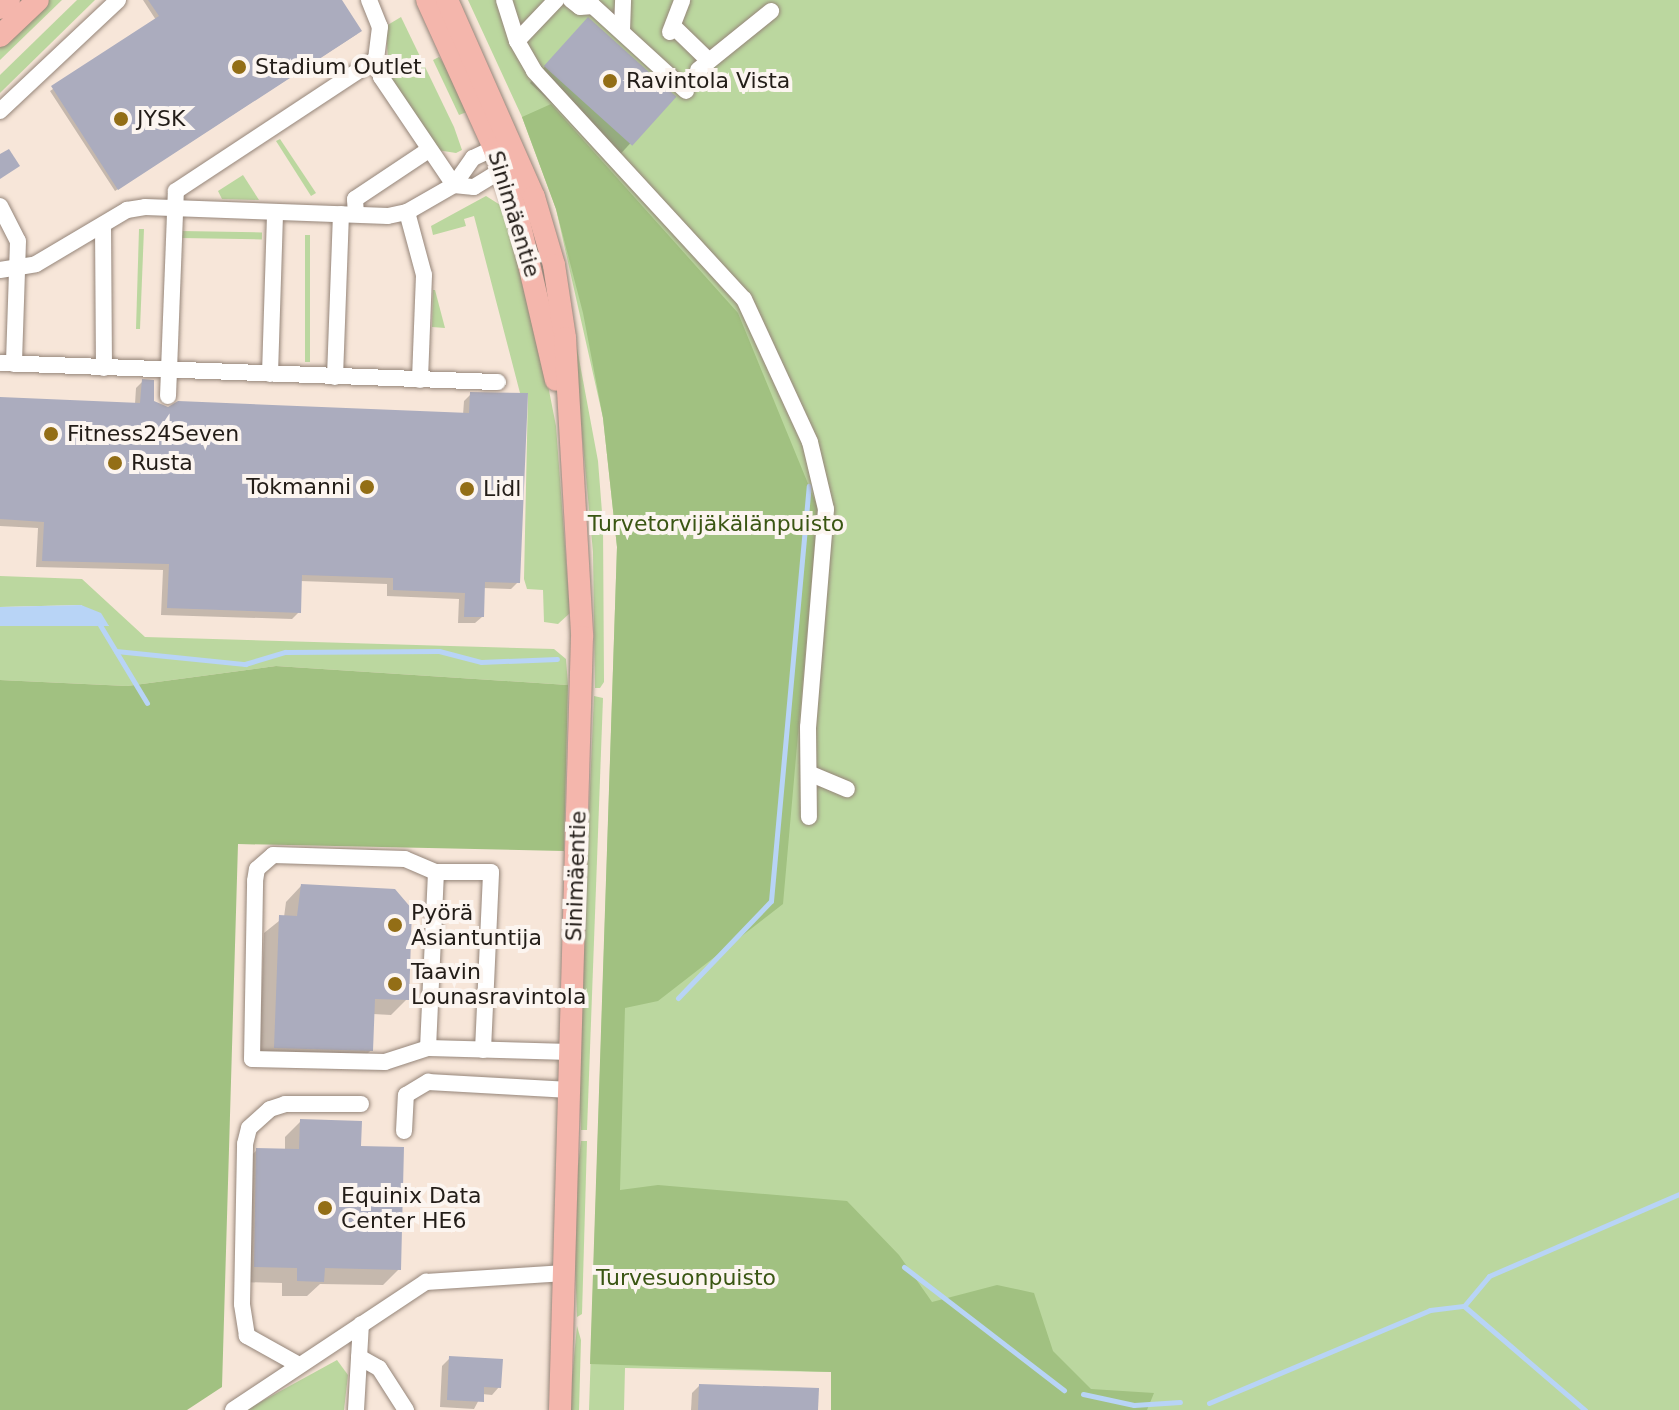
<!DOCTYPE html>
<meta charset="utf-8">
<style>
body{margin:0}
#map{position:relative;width:1679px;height:1410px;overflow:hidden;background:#f7e6d9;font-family:"DejaVu Sans",sans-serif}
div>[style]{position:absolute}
.green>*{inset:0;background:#bbd79f;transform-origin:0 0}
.forest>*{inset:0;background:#a1c181}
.water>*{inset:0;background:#b8d4f6}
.shadow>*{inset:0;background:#0003}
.stream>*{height:5px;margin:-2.5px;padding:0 2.5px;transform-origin:2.5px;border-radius:2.5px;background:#b8d4f6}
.building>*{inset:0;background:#abacbe;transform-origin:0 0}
.roads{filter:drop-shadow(0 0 2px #958579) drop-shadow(0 0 2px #958579)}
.minor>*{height:16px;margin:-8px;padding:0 8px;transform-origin:8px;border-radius:8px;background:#fff}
.major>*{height:22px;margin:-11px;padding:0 11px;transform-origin:11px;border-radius:11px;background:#f4b6ac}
.dots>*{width:22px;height:22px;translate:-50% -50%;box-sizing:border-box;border:4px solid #fcf5f0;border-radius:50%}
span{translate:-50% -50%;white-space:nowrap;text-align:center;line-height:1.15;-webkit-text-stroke:8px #fcf5f0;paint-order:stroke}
.poi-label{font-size:22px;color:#231d18}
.left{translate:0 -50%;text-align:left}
.right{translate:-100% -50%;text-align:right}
.street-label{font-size:22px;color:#231d18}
.park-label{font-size:22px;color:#3a5613}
</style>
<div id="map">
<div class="green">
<div style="clip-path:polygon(47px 0,62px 0,0 60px,0 45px)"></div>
<div style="clip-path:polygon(77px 0,95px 0,0 93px,0 75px)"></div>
<div style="clip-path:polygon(468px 0,1679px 0,1679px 1410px,831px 1410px,831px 1372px,625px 1368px,624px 1410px,589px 1410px,617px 547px,603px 418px,556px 209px,522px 117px)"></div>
<div style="clip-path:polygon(401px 17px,454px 127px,462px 150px,456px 153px,437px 150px,389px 78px,386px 26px)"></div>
<div style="clip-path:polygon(439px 57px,462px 88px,472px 110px,459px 115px,433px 60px)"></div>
<div style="clip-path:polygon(280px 139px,316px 193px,311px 196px,276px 141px)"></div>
<div style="clip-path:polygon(243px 175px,259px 200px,222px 199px,218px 191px)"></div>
<div style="clip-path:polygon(486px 196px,505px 208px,531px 299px,556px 426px,570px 613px,558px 624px,544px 622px,543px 590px,527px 589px,524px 579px,528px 393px,520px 393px,474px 216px,464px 219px,466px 226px,433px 235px,431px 226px)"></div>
<div style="clip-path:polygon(139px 229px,144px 229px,140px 329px,136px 329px)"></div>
<div style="left:181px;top:231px;width:81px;height:7px;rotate:1deg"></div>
<div style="left:305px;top:235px;width:5px;height:127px"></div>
<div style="clip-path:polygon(433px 290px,435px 290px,445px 328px,432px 327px)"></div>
<div style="clip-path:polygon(571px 316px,598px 461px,603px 525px,604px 682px,600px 688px,595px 688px,593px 552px)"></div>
<div style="clip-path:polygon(0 576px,82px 579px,145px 637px,554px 649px,566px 659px,568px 685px,276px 666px,127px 686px,0 680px,0 626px,109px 626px,81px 605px,0 607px)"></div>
<div style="clip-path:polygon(594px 696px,603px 698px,587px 1130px,581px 1130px,578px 1066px)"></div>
<div style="clip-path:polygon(581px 1141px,587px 1141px,582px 1314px,577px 1317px,573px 1207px)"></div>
<div style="clip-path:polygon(577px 1326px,581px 1340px,579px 1410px,569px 1410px)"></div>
<div style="clip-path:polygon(337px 1360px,348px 1375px,344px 1410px,246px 1410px)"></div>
</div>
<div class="forest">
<div style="clip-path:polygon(551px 104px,738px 313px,818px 508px,783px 904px,658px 1001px,625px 1008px,620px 1190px,658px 1185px,847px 1201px,899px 1255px,932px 1302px,997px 1285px,1034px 1293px,1053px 1351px,1091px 1389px,1154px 1393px,1147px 1410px,831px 1410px,831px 1372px,590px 1364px,617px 547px,603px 418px,583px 313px,556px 209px,522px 117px)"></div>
<div style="clip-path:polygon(276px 666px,568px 685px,564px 851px,238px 844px,222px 1387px,187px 1410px,0 1410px,0 680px,127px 686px)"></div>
</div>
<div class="water">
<div style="clip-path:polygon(81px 605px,101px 613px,109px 626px,0 626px,0 607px)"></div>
</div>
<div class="shadow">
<div style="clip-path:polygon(143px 0,340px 0,357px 34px,115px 191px,50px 91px,156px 20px)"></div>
<div style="clip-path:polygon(573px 36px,673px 97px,614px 161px,530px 83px)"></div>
<div style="clip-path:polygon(143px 381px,152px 402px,167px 409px,463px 415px,464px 401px,471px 394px,518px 582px,511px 589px,483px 588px,482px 617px,475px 623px,458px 623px,459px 599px,387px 596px,387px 584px,300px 581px,299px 612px,292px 619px,161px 615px,163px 570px,36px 567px,38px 528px,0 526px,0 399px,135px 404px,136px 388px)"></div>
<div style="clip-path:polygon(301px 886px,407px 999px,391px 1015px,373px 1014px,371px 1050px,356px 1066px,259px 1063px,264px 933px,284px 917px,286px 902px)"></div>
<div style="clip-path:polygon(301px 1121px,359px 1148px,399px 1269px,383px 1285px,320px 1284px,307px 1296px,282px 1296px,282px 1283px,239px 1282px,241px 1165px,257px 1150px,285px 1150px,285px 1137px)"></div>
<div style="clip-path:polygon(450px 1358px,499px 1387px,492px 1395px,482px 1394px,474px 1409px,440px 1407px,442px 1366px)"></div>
<div style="clip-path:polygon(699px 1386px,816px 1410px,691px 1410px,692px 1393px)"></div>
</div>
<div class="stream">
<div style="left:100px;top:625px;width:91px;rotate:58.9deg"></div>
<div style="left:116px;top:651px;width:130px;rotate:5.8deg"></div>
<div style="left:245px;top:664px;width:42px;rotate:-16.7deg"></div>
<div style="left:285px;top:652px;width:154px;rotate:-0.4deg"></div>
<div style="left:439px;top:651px;width:43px;rotate:14.7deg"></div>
<div style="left:481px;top:662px;width:76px;rotate:-2.3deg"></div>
<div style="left:678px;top:998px;width:134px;rotate:-46.2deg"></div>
<div style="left:771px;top:901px;width:417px;rotate:-84.8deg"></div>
<div style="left:904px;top:1267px;width:202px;rotate:37.6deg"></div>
<div style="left:1464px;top:1306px;width:39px;rotate:-50deg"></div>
<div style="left:1489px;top:1276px;width:207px;rotate:-23.3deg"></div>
<div style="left:1083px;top:1394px;width:52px;rotate:12.2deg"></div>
<div style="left:1134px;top:1405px;width:46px;rotate:-3.7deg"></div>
<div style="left:1209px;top:1403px;width:240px;rotate:-22.8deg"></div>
<div style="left:1430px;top:1310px;width:34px;rotate:-7deg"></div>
<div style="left:1464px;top:1306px;width:160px;rotate:40.7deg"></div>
</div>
<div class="building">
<div style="clip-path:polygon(148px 0,342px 0,362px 31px,118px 190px,51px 86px,159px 16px)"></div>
<div style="left:588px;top:17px;width:119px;height:66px;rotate:42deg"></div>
<div style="clip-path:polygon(9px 149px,20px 166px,0 179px,0 154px)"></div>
<div style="clip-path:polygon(142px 379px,154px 380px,154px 401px,168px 407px,178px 401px,469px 413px,470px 392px,528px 393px,520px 583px,485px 582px,484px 617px,464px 617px,465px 593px,393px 590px,393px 578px,302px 575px,301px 613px,167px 608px,169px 564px,42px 561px,44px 522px,0 519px,0 397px,140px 403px)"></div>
<div style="clip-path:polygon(301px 884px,395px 889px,412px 909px,409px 1000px,375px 999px,373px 1051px,274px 1048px,279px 915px,297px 916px)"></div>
<div style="clip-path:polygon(300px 1119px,362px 1121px,361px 1146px,404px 1147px,401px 1270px,325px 1268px,324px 1282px,297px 1281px,297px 1268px,254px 1267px,256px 1148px,299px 1149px)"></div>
<div style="clip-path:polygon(449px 1356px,503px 1359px,501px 1388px,484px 1387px,484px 1402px,447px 1400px)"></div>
<div style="clip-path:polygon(699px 1384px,819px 1388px,818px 1410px,698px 1410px)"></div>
</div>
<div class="roads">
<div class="minor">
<div style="left:369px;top:0;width:29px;rotate:68deg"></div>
<div style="left:380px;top:27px;width:32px;rotate:97deg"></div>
<div style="left:376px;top:59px;width:19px;rotate:74deg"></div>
<div style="left:381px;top:77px;width:130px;rotate:55.9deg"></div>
<div style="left:454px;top:185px;width:20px;rotate:6deg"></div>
<div style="left:474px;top:187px;width:42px;rotate:-31.4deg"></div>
<div style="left:504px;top:0;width:43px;rotate:72.4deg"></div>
<div style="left:517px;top:41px;width:57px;rotate:-46.4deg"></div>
<div style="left:571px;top:0;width:11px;rotate:38deg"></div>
<div style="left:580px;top:7px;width:13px;rotate:-4deg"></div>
<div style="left:593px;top:6px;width:126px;rotate:42.4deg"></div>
<div style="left:673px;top:26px;width:50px;rotate:44.2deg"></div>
<div style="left:622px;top:31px;width:31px;rotate:-88deg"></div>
<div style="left:670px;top:32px;width:34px;rotate:-69deg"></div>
<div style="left:517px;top:41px;width:34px;rotate:60deg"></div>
<div style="left:534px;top:71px;width:310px;rotate:47.4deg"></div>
<div style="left:744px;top:299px;width:157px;rotate:65.2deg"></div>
<div style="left:810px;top:442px;width:69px;rotate:76.6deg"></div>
<div style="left:826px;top:509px;width:219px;rotate:94.7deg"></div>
<div style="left:808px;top:727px;width:90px;rotate:89.4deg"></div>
<div style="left:698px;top:70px;width:94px;rotate:-38.9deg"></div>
<div style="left:0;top:111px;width:162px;rotate:-43.2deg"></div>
<div style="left:0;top:206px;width:39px;rotate:63deg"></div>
<div style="left:18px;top:241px;width:123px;rotate:91.9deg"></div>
<div style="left:407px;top:212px;width:65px;rotate:74.9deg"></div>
<div style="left:424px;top:275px;width:105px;rotate:92.2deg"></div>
<div style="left:356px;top:214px;width:15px;rotate:-94deg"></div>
<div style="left:355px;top:199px;width:87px;rotate:-33.7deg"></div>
<div style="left:103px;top:225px;width:143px;rotate:89.6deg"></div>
<div style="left:0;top:270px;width:36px;rotate:-9deg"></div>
<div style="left:36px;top:264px;width:106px;rotate:-30.7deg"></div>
<div style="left:127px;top:210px;width:18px;rotate:-9deg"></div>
<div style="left:145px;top:207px;width:243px;rotate:2.1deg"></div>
<div style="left:388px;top:216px;width:19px;rotate:-12deg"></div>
<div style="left:407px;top:212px;width:54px;rotate:-29.9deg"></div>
<div style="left:454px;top:185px;width:33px;rotate:-55deg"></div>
<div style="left:473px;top:158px;width:23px;rotate:-25deg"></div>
<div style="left:494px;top:148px;width:8px;rotate:14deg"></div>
<div style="left:0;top:363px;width:498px;rotate:2.2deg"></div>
<div style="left:270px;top:374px;width:162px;rotate:-88.2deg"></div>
<div style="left:335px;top:377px;width:163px;rotate:-87.9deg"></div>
<div style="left:168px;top:396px;width:205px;rotate:-87.8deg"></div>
<div style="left:176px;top:191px;width:240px;rotate:-33.4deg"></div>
<div style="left:811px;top:774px;width:39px;rotate:23deg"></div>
<div style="left:428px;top:1048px;width:45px;rotate:162deg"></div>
<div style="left:385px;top:1062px;width:133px;rotate:-178.7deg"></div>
<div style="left:252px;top:1059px;width:178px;rotate:-89deg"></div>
<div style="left:255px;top:881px;width:12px;rotate:-81deg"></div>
<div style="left:257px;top:869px;width:21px;rotate:-41deg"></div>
<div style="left:273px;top:855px;width:132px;rotate:1.7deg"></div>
<div style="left:405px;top:859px;width:34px;rotate:23deg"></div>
<div style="left:483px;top:1050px;width:178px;rotate:-87.4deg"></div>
<div style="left:491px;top:872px;width:55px;rotate:180deg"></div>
<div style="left:436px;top:872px;width:176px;rotate:92.6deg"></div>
<div style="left:428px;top:1048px;width:143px;rotate:1.6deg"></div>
<div style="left:404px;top:1131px;width:36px;rotate:-87deg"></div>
<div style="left:406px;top:1095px;width:26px;rotate:-31deg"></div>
<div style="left:428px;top:1082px;width:142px;rotate:3.2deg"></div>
<div style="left:359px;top:1357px;width:23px;rotate:29deg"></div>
<div style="left:379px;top:1368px;width:50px;rotate:57.3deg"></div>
<div style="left:299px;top:1365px;width:60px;rotate:-150.9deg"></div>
<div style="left:247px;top:1336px;width:32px;rotate:-99deg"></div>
<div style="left:242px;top:1304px;width:160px;rotate:-88.9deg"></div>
<div style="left:245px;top:1144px;width:16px;rotate:-76deg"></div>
<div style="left:249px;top:1128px;width:28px;rotate:-42deg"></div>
<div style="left:270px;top:1109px;width:16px;rotate:-18deg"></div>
<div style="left:285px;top:1104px;width:76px"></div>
<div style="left:233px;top:1410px;width:232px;rotate:-33.6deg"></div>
<div style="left:426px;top:1282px;width:139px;rotate:-3.7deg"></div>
<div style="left:356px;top:1410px;width:86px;rotate:-86.7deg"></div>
</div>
<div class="major">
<div style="left:427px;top:0;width:162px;rotate:65.6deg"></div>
<div style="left:494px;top:148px;width:73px;rotate:70.8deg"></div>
<div style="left:518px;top:217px;width:167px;rotate:76.9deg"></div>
<div style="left:447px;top:0;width:215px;rotate:66.2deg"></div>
<div style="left:534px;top:197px;width:71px;rotate:73.6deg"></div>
<div style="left:554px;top:265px;width:74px;rotate:81.4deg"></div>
<div style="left:565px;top:338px;width:299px;rotate:86.7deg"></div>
<div style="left:582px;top:637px;width:773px;rotate:91.63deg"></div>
<div style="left:0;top:8px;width:12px;rotate:-42deg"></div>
<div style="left:0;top:36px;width:52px;rotate:-43.5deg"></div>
</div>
</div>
<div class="dots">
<div style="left:239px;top:67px;background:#936e16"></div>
<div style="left:610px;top:81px;background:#936e16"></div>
<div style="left:121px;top:119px;background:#936e16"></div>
<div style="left:51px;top:434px;background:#936e16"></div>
<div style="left:115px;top:463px;background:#936e16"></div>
<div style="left:367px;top:487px;background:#936e16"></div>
<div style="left:467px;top:489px;background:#936e16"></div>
<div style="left:395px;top:925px;background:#936e16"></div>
<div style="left:395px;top:984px;background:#936e16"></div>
<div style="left:325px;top:1208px;background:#936e16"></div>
</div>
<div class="poi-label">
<span class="left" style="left:255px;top:67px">Stadium Outlet</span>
<span class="left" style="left:626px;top:81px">Ravintola Vista</span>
<span class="left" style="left:137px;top:119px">JYSK</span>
<span class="left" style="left:67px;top:434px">Fitness24Seven</span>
<span class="left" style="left:131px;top:463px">Rusta</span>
<span class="right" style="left:351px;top:487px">Tokmanni</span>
<span class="left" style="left:483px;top:489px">Lidl</span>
<span class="left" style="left:411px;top:925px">Pyörä<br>Asiantuntija</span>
<span class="left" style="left:411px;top:984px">Taavin<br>Lounasravintola</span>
<span class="left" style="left:341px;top:1208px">Equinix Data<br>Center HE6</span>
</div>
<div class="street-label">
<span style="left:514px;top:214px;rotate:73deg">Sinimäentie</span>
<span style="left:576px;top:876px;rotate:-88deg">Sinimäentie</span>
</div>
<div class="park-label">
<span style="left:716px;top:524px">Turvetorvijäkälänpuisto</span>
<span style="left:686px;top:1278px">Turvesuonpuisto</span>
</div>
</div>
